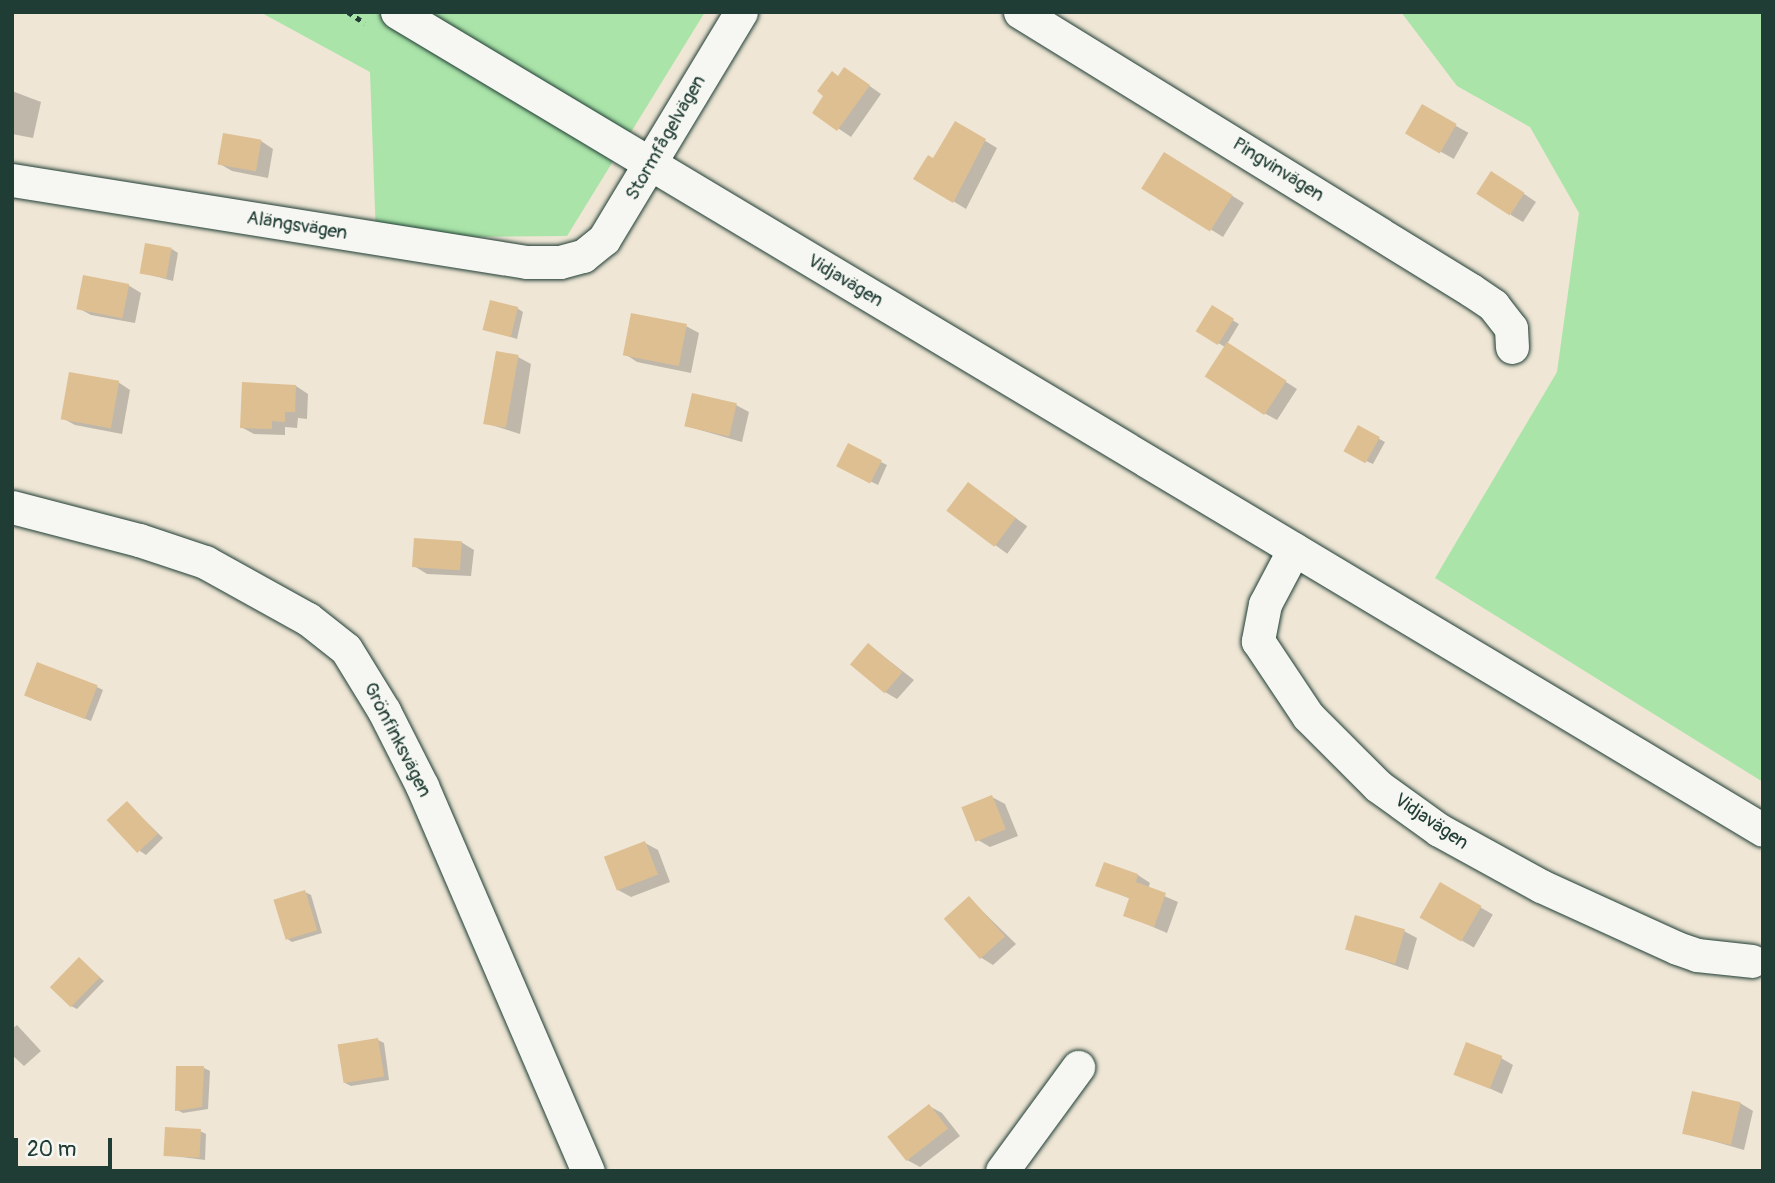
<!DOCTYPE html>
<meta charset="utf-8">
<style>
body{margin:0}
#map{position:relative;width:1775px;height:1183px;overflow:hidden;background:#efe6d5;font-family:Pangolin,sans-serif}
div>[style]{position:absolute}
.green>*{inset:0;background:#aae4a9}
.shadow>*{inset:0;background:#0003;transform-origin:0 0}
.building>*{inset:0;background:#debf92;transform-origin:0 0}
.path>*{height:4.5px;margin-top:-2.25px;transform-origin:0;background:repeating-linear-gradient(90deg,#1f3d34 0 5px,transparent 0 10px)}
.roads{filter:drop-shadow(0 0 2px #1f3d34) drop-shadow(0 0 2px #1f3d34)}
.street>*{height:33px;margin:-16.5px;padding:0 16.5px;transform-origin:16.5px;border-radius:16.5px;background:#f6f6f2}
span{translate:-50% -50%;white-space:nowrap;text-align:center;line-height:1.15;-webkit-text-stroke:6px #f6f6f2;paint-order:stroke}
.street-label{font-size:19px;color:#1f3d34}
.frame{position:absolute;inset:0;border:14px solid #1f3d34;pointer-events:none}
.scale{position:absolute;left:14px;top:1138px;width:98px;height:32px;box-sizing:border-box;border:4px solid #1f3d34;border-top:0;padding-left:9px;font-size:21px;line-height:24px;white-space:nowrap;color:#1f3d34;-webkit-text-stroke:5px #f6f6f2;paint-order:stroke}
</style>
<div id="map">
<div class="green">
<div style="clip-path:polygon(260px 12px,705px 12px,567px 236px,376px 238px,370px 72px)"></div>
<div style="clip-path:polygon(1401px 12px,1763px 12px,1763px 782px,1435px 578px,1557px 372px,1579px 213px,1530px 127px,1457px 86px)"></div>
</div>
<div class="shadow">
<div style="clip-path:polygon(857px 77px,881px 94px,851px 137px,814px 112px,839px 78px)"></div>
<div style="clip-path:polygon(12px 91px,41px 102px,33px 138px,12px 134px)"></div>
<div style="left:1422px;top:107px;width:53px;height:30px;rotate:29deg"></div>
<div style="clip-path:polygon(956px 123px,997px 148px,966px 209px,915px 178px,933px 160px)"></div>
<div style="clip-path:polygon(225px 135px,261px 141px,273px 149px,268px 178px,232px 171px,220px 164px)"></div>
<div style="clip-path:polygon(1177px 162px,1244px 203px,1223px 237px,1144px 188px)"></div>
<div style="clip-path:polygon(1504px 180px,1536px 202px,1523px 222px,1511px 215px)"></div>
<div style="clip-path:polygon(172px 249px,178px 253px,173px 281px,143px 273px)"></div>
<div style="clip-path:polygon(128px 285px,141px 293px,135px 323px,91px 315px,78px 308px)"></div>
<div style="clip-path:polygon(517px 308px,523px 312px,517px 339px,485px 329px)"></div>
<div style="clip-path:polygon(1212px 308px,1239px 324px,1227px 344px,1297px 389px,1277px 420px,1264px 413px,1225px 347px,1198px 331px)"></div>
<div style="clip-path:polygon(686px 326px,699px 333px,691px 373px,637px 362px,625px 354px)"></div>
<div style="clip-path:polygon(518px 357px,531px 364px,520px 434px,485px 423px)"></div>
<div style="clip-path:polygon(118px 382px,130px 390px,122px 434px,75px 425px,62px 418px)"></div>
<div style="clip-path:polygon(296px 386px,308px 394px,307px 419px,298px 418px,297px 428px,285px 427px,285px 435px,254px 434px,241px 427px)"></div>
<div style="clip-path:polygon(736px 405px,749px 412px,742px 442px,686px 426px)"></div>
<div style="clip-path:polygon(1359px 428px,1385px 442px,1373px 464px,1352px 455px)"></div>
<div style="clip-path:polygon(849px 446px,887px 465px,878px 485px,845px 469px)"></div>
<div style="left:969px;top:484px;width:72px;height:34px;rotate:36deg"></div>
<div style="clip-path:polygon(461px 542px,474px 550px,471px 576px,427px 574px,414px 566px)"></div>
<div style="clip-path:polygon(869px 645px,914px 680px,897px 699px,885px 692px)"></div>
<div style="clip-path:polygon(97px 687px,103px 690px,91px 721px,33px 699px)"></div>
<div style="clip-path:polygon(992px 797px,1005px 804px,1018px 836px,990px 847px,978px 840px)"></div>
<div style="clip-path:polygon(127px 803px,163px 838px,146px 855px,140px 851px)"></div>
<div style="clip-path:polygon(645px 843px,658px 850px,670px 882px,631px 897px,618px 890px)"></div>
<div style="clip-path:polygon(1105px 864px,1138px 875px,1150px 883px,1148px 889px,1178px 902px,1167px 933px,1125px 915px,1131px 899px,1097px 885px)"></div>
<div style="left:1440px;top:884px;width:61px;height:38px;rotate:30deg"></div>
<div style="clip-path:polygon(305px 892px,311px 895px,322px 933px,292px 942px,286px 938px)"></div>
<div style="clip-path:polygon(969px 898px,1016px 944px,993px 965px,980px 957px)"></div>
<div style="clip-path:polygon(1404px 931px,1417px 938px,1408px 970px,1348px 949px)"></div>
<div style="clip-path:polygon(79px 959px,104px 981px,77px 1009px,71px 1006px)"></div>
<div style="clip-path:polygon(17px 1025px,41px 1051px,24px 1066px,12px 1055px,12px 1029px)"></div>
<div style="clip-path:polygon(378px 1040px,384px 1043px,389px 1080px,351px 1086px,345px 1083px)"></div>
<div style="clip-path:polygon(1501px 1058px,1513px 1065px,1502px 1094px,1456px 1073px)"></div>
<div style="clip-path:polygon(204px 1068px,210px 1071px,208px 1109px,183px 1113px,177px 1110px)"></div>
<div style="clip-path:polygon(1740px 1103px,1753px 1111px,1744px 1150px,1685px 1133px)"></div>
<div style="clip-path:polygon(929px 1106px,942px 1113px,960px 1136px,920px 1167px,907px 1160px)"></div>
<div style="clip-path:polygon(200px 1131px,206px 1134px,205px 1160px,165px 1155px)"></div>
</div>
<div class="building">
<div style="clip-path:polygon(844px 67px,870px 85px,837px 131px,812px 113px,823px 96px,817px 91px,832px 71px,838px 76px)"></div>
<div style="left:1422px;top:104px;width:40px;height:34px;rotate:30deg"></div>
<div style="clip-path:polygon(955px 121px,986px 139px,953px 203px,913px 179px,928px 155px,933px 158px)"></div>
<div style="left:223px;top:133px;width:39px;height:32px;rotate:10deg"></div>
<div style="left:1164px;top:152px;width:81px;height:43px;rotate:32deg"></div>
<div style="left:1491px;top:171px;width:40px;height:27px;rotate:33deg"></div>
<div style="left:145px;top:243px;width:27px;height:31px;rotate:10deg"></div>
<div style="left:83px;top:275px;width:47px;height:35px;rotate:11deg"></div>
<div style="left:490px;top:300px;width:29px;height:31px;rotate:14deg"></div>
<div style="left:1212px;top:305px;width:26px;height:31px;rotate:32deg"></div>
<div style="left:631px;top:313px;width:57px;height:43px;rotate:11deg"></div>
<div style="left:1227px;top:342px;width:71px;height:41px;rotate:33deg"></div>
<div style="left:496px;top:351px;width:23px;height:74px;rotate:10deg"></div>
<div style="left:69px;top:372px;width:51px;height:48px;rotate:10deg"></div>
<div style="clip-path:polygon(242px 382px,296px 385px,295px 412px,285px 412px,285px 422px,272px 421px,272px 429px,240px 428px)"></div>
<div style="left:692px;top:393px;width:46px;height:34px;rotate:13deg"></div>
<div style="left:1358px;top:425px;width:25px;height:30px;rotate:29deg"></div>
<div style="left:848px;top:443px;width:38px;height:26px;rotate:27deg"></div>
<div style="left:968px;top:482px;width:60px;height:36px;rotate:37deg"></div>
<div style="left:414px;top:538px;width:48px;height:29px;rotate:4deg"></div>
<div style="left:868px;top:643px;width:45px;height:28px;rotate:40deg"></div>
<div style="left:37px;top:662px;width:65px;height:36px;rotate:21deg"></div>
<div style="left:992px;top:795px;width:37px;height:33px;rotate:68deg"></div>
<div style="left:127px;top:801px;width:45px;height:28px;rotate:47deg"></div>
<div style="left:645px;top:841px;width:36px;height:44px;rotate:69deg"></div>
<div style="clip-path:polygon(1104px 862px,1138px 874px,1136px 882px,1166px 893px,1154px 927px,1123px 916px,1129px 898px,1095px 886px)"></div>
<div style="left:1440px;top:882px;width:48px;height:41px;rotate:30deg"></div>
<div style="left:305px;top:890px;width:42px;height:33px;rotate:73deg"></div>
<div style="left:969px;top:896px;width:54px;height:34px;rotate:48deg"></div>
<div style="left:1355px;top:915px;width:52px;height:36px;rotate:16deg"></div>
<div style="left:79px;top:957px;width:29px;height:42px;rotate:44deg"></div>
<div style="left:378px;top:1038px;width:39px;height:41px;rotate:81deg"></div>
<div style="left:1466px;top:1042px;width:39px;height:35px;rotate:21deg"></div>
<div style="clip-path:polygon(176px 1066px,204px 1066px,202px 1107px,175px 1111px)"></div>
<div style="left:1692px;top:1091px;width:50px;height:44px;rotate:13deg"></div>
<div style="left:929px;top:1104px;width:31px;height:53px;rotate:52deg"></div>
<div style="left:165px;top:1127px;width:36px;height:29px;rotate:3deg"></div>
</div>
<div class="path">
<div style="left:348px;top:12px;width:20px;rotate:33deg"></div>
</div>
<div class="roads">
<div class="street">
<div style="left:397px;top:12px;width:1592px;rotate:30.91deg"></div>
<div style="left:1020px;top:12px;width:530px;rotate:31.65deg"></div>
<div style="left:1471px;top:290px;width:27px;rotate:34deg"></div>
<div style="left:1493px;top:305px;width:29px;rotate:52deg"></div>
<div style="left:1511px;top:328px;width:19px;rotate:87deg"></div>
<div style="left:12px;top:180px;width:521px;rotate:9.05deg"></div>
<div style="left:527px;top:262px;width:33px"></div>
<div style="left:560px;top:262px;width:24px;rotate:-15deg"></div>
<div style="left:583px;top:256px;width:27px;rotate:-39deg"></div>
<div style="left:604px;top:239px;width:265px;rotate:-58.9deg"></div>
<div style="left:12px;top:507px;width:131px;rotate:14.6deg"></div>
<div style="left:139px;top:540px;width:70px;rotate:18.4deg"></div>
<div style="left:205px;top:562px;width:118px;rotate:29deg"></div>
<div style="left:308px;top:619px;width:48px;rotate:38.3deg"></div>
<div style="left:346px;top:649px;width:73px;rotate:58.5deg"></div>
<div style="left:384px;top:711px;width:84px;rotate:63.1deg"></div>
<div style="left:422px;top:786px;width:419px;rotate:66.7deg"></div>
<div style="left:1294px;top:549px;width:62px;rotate:117.8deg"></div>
<div style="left:1265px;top:604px;width:38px;rotate:101deg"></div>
<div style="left:1258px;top:641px;width:90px;rotate:56.3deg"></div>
<div style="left:1308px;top:716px;width:99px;rotate:45deg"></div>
<div style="left:1378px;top:786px;width:75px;rotate:35.8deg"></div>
<div style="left:1439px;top:830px;width:116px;rotate:28.8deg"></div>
<div style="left:1541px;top:886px;width:149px;rotate:24.5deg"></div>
<div style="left:1677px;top:948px;width:21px;rotate:19deg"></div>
<div style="left:1697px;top:955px;width:55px;rotate:6.2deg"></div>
<div style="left:1002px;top:1171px;width:129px;rotate:-53.8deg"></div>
</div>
</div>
<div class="street-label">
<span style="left:666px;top:138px;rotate:-60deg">Stormfågelvägen</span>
<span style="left:1278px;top:170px;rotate:32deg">Pingvinvägen</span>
<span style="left:297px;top:226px;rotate:9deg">Alängsvägen</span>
<span style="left:845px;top:281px;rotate:31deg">Vidjavägen</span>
<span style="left:397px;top:740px;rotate:63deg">Grönfinksvägen</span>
<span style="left:1431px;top:822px;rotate:34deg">Vidjavägen</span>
</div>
<div class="frame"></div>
<div class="scale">20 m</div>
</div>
